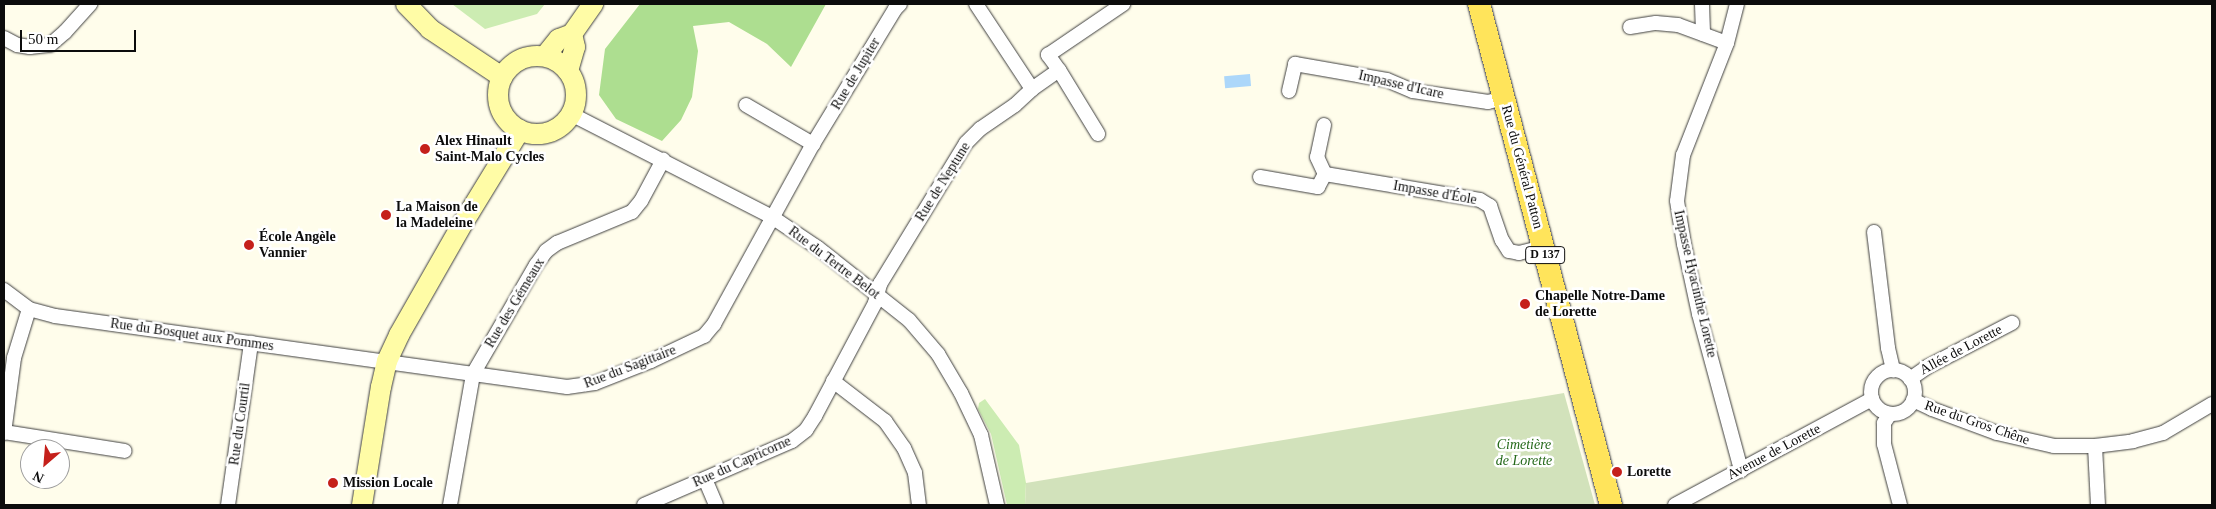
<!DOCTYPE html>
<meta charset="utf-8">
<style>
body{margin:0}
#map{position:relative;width:2216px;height:509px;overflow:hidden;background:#fffdeb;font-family:"Times New Roman",serif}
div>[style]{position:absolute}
.green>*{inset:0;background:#ccecb2}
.forest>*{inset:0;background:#adde90}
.cemetery>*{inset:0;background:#d2e2bb}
.water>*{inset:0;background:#acd7fa;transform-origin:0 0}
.roads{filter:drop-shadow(0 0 1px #3f3f3f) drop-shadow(0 0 1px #3f3f3f)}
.street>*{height:14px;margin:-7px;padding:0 7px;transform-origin:7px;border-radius:7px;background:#fff}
.street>.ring{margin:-7px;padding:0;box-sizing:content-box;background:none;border:14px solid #fff;border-radius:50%}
.secondary>*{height:20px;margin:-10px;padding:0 10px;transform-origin:10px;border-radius:10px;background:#fffca6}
.secondary>.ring{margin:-10px;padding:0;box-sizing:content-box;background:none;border:20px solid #fffca6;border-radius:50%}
.primary>*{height:22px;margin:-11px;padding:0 11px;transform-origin:11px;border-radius:11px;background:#ffe45b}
.dots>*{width:14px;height:14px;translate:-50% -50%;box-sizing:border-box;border:2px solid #fff;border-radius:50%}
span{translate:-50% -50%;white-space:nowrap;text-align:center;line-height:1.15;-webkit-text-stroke:5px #fff;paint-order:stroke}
.shield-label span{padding:1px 4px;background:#fff;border:1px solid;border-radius:4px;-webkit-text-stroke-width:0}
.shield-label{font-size:12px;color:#0c0c0c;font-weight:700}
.street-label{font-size:14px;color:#0c0c0c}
.poi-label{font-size:14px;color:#0c0c0c;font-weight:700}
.left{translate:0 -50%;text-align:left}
.park-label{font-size:14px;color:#236818;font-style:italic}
.frame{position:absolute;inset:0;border:5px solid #0c0c0c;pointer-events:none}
.north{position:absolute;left:20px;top:439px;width:50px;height:50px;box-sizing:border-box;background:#fff;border:1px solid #9e9e9e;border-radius:50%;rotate:207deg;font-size:14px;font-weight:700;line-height:20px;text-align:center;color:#0c0c0c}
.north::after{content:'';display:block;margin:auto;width:18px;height:22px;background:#c5201b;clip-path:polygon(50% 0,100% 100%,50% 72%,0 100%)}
.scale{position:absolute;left:20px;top:30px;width:116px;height:22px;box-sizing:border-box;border:2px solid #0c0c0c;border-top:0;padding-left:6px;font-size:15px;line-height:18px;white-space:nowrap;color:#0c0c0c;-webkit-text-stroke:4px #fff;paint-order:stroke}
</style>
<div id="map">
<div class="green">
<div style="clip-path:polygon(452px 4px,545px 4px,537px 14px,485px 29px)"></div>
<div style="clip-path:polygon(985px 399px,1019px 445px,1026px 483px,1025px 505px,1007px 505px,991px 434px,978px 409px,979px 403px)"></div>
</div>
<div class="forest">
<div style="clip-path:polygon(640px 4px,826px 4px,791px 67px,767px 44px,729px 22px,693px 26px,698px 51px,692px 97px,681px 120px,662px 141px,616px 119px,599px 95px,605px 49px)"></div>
</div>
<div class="cemetery">
<div style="clip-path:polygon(1564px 393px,1595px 505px,1025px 505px,1026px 483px)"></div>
</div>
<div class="water">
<div style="left:1250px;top:74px;width:12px;height:26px;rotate:85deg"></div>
</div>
<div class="roads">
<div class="street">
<div style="left:976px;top:4px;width:102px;rotate:56.6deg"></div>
<div style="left:1032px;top:89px;width:33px;rotate:-35deg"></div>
<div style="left:1059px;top:70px;width:75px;rotate:58.6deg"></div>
<div style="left:1702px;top:4px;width:30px;rotate:88deg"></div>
<div style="left:1737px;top:4px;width:40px;rotate:104.4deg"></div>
<div style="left:1727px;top:43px;width:120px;rotate:111.4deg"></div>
<div style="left:1683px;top:155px;width:46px;rotate:97.4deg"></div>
<div style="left:1677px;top:201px;width:44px;rotate:80.8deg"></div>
<div style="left:1684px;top:244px;width:72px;rotate:77.9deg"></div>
<div style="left:1699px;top:314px;width:162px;rotate:74.9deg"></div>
<div style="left:1630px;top:27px;width:26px;rotate:-9deg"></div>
<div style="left:1656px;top:23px;width:22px;rotate:5deg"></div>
<div style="left:1678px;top:25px;width:52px;rotate:20.2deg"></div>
<div style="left:4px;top:38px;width:15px;rotate:28deg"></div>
<div style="left:17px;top:45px;width:13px;rotate:9deg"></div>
<div style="left:30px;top:47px;width:20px;rotate:-6deg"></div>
<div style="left:50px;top:45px;width:20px;rotate:-41deg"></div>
<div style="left:65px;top:32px;width:38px;rotate:-48deg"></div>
<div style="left:1059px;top:70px;width:19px;rotate:-126deg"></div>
<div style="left:1048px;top:55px;width:91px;rotate:-34.2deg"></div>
<div style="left:1289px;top:91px;width:28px;rotate:-77deg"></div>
<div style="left:1295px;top:64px;width:93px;rotate:9.9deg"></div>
<div style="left:1387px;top:80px;width:28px;rotate:23deg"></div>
<div style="left:1413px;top:91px;width:76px;rotate:8.3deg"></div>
<div style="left:1488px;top:102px;width:16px;rotate:-14deg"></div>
<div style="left:746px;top:105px;width:78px;rotate:30.2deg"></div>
<div style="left:571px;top:114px;width:226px;rotate:27.1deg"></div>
<div style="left:772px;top:217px;width:55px;rotate:34deg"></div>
<div style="left:818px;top:248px;width:116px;rotate:38.4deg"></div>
<div style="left:909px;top:320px;width:45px;rotate:49.5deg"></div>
<div style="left:938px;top:354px;width:45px;rotate:59.5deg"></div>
<div style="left:961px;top:393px;width:47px;rotate:64.5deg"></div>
<div style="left:981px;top:435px;width:72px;rotate:77.1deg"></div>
<div style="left:1324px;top:125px;width:33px;rotate:102deg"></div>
<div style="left:1317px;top:157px;width:19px;rotate:65deg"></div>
<div style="left:1260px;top:177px;width:59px;rotate:9.8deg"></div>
<div style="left:1318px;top:187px;width:15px;rotate:-62deg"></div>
<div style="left:1325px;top:174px;width:157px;rotate:9.5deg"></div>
<div style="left:1480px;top:200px;width:12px;rotate:31deg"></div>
<div style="left:1490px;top:206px;width:36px;rotate:71deg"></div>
<div style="left:1502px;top:240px;width:13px;rotate:58deg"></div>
<div style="left:1509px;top:251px;width:10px;rotate:11deg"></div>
<div style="left:1519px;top:253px;width:25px;rotate:-14deg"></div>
<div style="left:1874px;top:232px;width:117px;rotate:83.1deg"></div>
<div style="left:1888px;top:348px;width:23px;rotate:77deg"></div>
<div style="left:4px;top:290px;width:31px;rotate:37deg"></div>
<div style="left:29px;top:309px;width:27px;rotate:15deg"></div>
<div style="left:55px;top:316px;width:517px;rotate:7.89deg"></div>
<div style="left:567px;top:387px;width:28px;rotate:-8deg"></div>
<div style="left:595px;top:383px;width:60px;rotate:-21.4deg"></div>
<div style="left:651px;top:361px;width:59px;rotate:-25.3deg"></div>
<div style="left:704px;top:336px;width:16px;rotate:-50deg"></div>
<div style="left:714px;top:324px;width:205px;rotate:-61.2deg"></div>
<div style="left:813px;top:144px;width:158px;rotate:-58.7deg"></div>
<div style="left:895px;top:9px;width:7px;rotate:-45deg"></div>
<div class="ring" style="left:1871px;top:370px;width:30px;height:30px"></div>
<div style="left:1910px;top:379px;width:21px;rotate:-35deg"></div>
<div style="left:1927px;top:367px;width:96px;rotate:-27.4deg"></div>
<div style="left:833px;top:381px;width:66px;rotate:37.6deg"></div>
<div style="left:885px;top:421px;width:33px;rotate:55deg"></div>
<div style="left:904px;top:448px;width:27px;rotate:66deg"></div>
<div style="left:915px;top:473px;width:32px;rotate:83deg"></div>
<div style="left:1913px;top:400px;width:21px;rotate:25deg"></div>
<div style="left:1932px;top:409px;width:69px;rotate:20.3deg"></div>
<div style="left:1997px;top:433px;width:58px;rotate:12.8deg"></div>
<div style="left:2054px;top:446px;width:41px"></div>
<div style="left:2095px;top:446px;width:38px;rotate:-7deg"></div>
<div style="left:2133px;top:441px;width:31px;rotate:-15deg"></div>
<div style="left:2163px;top:433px;width:57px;rotate:-30.6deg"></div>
<div style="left:1890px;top:414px;width:11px;rotate:124deg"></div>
<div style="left:1884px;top:423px;width:21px;rotate:90deg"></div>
<div style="left:1884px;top:444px;width:63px;rotate:75.3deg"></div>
<div style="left:4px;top:432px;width:122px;rotate:8.9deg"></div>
<div style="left:4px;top:433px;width:76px;rotate:-82.4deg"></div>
<div style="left:14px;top:358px;width:51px;rotate:-73deg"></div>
<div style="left:2095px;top:446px;width:59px;rotate:87.1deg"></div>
<div style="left:705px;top:479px;width:28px;rotate:67deg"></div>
<div style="left:228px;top:505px;width:164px;rotate:-81.9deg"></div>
<div style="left:450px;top:505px;width:133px;rotate:-80deg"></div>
<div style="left:473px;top:374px;width:126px;rotate:-60deg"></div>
<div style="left:536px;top:265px;width:17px;rotate:-54deg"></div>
<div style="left:546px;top:251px;width:14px;rotate:-36deg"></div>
<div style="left:557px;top:243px;width:81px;rotate:-22.5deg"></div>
<div style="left:632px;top:212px;width:14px;rotate:-51deg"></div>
<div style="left:641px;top:201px;width:47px;rotate:-61.8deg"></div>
<div style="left:644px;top:505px;width:161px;rotate:-23.4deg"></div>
<div style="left:792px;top:441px;width:18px;rotate:-38deg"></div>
<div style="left:806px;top:430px;width:17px;rotate:-57deg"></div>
<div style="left:815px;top:416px;width:128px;rotate:-62deg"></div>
<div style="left:875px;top:303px;width:20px;rotate:-75deg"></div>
<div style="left:880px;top:284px;width:165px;rotate:-58.6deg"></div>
<div style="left:966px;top:143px;width:20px;rotate:-45deg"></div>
<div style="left:980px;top:129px;width:42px;rotate:-34.4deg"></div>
<div style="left:1015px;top:105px;width:23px;rotate:-43deg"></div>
<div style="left:1675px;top:505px;width:224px;rotate:-28.3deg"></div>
</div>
<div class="secondary">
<div style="left:406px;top:4px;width:35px;rotate:46deg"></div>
<div style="left:430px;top:29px;width:87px;rotate:33.7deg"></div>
<div class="ring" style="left:498px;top:56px;width:58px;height:58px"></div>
<div style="left:545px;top:56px;width:22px;rotate:-51deg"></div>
<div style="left:559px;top:39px;width:14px;rotate:-21deg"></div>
<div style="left:572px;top:34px;width:37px;rotate:-55deg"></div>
<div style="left:568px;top:71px;width:25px;rotate:-74deg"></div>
<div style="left:575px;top:47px;width:13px;rotate:-103deg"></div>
<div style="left:362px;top:505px;width:120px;rotate:-80.9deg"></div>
<div style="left:381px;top:387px;width:27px;rotate:-77deg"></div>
<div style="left:387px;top:361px;width:29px;rotate:-65deg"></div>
<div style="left:399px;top:335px;width:129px;rotate:-60.3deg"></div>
<div style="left:463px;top:223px;width:109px;rotate:-58.5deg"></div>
</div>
<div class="primary">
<div style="left:1479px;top:4px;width:518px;rotate:75.24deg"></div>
</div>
</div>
<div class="dots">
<div style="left:425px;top:149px;background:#c5201b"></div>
<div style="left:386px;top:215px;background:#c5201b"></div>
<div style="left:249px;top:245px;background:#c5201b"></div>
<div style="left:1525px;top:304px;background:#c5201b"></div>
<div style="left:1617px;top:472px;background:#c5201b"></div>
<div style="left:333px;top:483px;background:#c5201b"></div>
</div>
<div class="shield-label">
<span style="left:1545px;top:255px">D 137</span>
</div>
<div class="street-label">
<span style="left:856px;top:74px;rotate:-59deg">Rue de Jupiter</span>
<span style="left:1401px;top:85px;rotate:13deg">Impasse d'Icare</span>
<span style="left:1522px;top:167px;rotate:75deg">Rue du Général Patton</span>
<span style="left:943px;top:182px;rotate:-58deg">Rue de Neptune</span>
<span style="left:1435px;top:193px;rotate:10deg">Impasse d'Éole</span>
<span style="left:834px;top:263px;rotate:37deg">Rue du Tertre Belot</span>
<span style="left:1695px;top:284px;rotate:77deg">Impasse Hyacinthe Lorette</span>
<span style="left:515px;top:303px;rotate:-59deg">Rue des Gémeaux</span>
<span style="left:192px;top:335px;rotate:8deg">Rue du Bosquet aux Pommes</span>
<span style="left:1961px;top:350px;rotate:-28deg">Allée de Lorette</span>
<span style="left:630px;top:367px;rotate:-21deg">Rue du Sagittaire</span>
<span style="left:1977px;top:423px;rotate:19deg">Rue du Gros Chêne</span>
<span style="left:240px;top:424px;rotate:-82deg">Rue du Courtil</span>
<span style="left:1774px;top:452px;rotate:-28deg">Avenue de Lorette</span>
<span style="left:742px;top:462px;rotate:-24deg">Rue du Capricorne</span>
</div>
<div class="poi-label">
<span class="left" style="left:435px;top:149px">Alex Hinault<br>Saint-Malo Cycles</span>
<span class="left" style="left:396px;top:215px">La Maison de<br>la Madeleine</span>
<span class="left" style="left:259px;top:245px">École Angèle<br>Vannier</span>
<span class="left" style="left:1535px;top:304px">Chapelle Notre-Dame<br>de Lorette</span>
<span class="left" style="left:1627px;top:472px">Lorette</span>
<span class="left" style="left:343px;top:483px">Mission Locale</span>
</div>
<div class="park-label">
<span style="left:1524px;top:453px">Cimetière<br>de Lorette</span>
</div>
<div class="frame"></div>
<div class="north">N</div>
<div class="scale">50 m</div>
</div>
